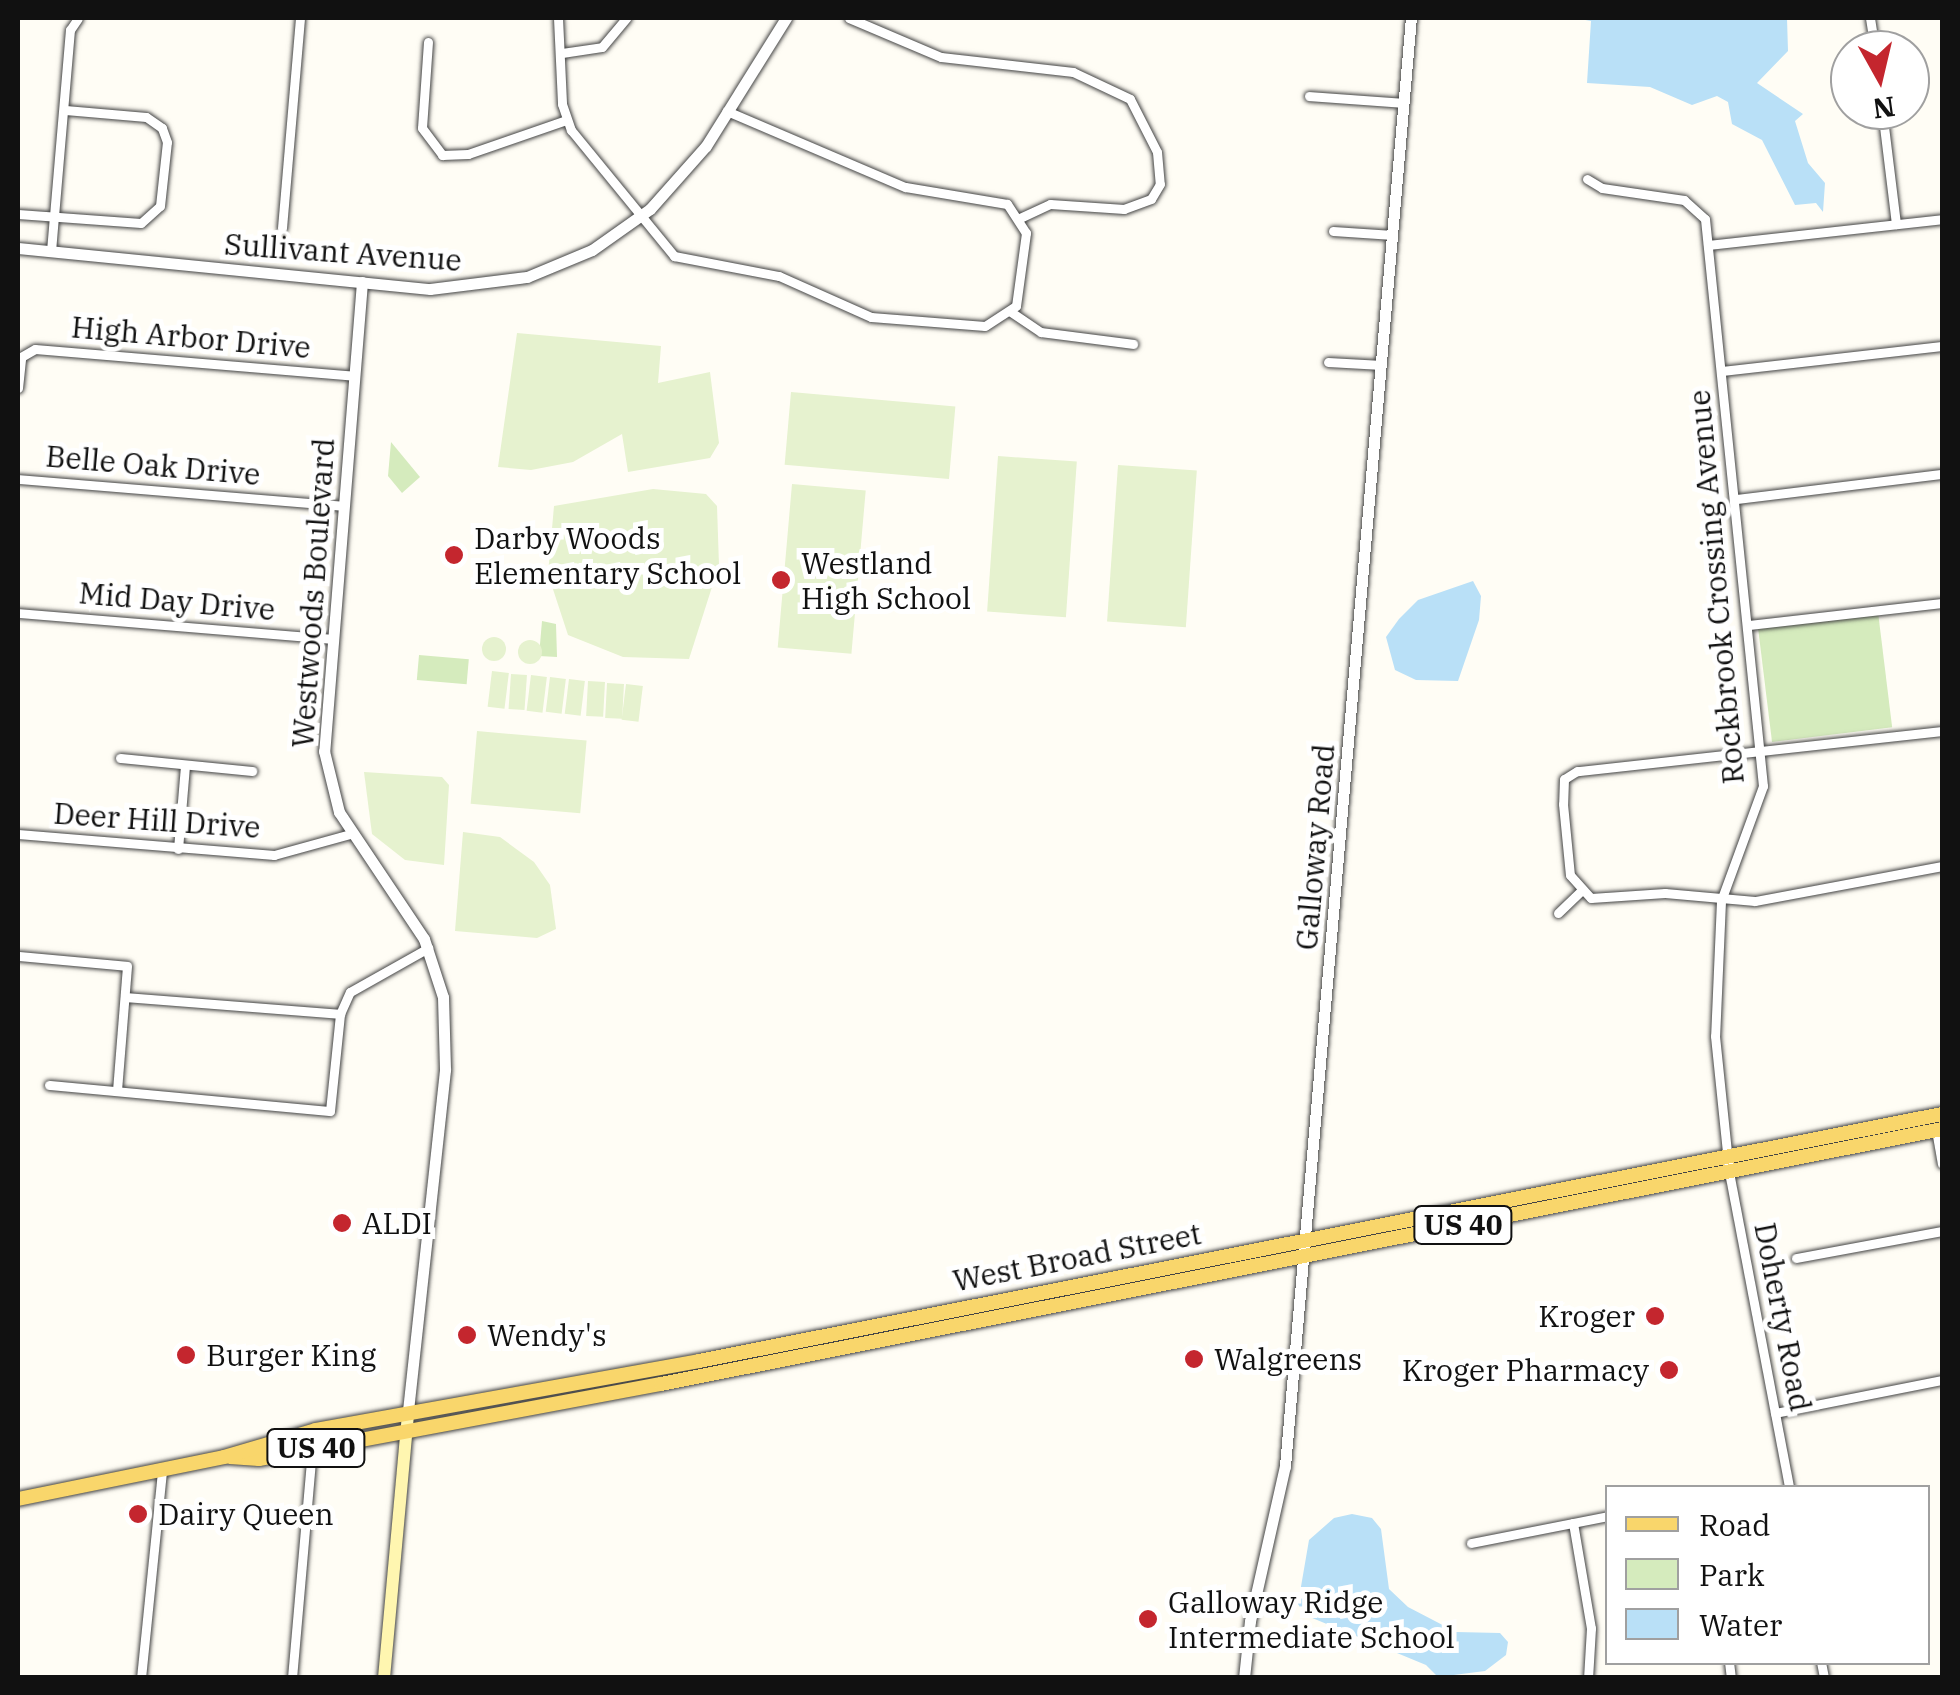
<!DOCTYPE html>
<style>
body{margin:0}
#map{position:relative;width:1960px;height:1695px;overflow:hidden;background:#fffdf5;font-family:"IBM Plex Serif",serif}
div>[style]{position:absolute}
.green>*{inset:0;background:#d5ebbd;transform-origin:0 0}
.pitch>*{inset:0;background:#e6f2cf;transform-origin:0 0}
.round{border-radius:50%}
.water>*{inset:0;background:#b9e0f7}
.roads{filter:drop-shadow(0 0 2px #444) drop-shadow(0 0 2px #444)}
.minor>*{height:9px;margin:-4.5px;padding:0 4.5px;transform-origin:4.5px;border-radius:4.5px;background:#fff}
.tertiary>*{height:11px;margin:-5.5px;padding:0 5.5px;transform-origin:5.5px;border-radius:5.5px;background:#fff}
.secondary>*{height:12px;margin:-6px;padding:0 6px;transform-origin:6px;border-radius:6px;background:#fff6b0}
.primary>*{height:14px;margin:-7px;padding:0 7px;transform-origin:7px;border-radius:7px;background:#f9d66b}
.dots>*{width:28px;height:28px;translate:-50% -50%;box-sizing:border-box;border:5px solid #fff;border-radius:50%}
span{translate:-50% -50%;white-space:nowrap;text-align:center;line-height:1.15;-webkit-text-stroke:10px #fff;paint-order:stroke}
.shield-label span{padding:2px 8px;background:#fff;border:2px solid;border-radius:8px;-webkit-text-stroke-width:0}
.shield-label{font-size:28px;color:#111;font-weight:700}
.street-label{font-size:30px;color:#111}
.poi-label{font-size:30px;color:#111}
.left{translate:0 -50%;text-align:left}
.right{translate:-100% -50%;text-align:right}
.frame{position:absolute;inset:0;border:20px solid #111;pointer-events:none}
.legend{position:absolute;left:1605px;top:1485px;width:325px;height:180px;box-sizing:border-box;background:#fff;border:2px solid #a0a0a0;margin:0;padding:12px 18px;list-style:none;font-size:30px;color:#111}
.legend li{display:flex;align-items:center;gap:20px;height:50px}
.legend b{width:50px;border:2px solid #a0a0a0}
.north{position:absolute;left:1830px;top:30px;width:100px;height:100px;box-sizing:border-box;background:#fff;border:2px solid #a0a0a0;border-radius:50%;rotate:172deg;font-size:28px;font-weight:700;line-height:40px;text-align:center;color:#111}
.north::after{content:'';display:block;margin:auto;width:35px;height:45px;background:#c4262e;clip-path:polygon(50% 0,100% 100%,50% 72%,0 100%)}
</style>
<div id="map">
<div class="green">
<div style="clip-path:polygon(391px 442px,420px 477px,402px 493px,388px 476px)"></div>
<div style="left:1878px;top:612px;width:116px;height:121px;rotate:83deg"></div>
<div style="clip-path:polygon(542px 621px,556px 624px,557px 657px,539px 656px)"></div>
<div style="left:419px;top:655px;width:50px;height:25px;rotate:5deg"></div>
</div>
<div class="pitch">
<div style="clip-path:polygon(517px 333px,661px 346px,658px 383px,710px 372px,719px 443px,710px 458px,628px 472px,622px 434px,573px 462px,531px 470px,498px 467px)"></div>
<div style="left:791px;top:392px;width:165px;height:73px;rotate:5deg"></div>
<div style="left:998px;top:456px;width:79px;height:156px;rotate:4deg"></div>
<div style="left:1118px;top:465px;width:79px;height:157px;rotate:4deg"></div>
<div style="left:792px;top:484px;width:74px;height:164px;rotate:5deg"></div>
<div style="clip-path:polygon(653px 489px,706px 494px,717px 506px,719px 565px,689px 659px,623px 657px,568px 635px,548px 574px,554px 506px)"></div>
<div class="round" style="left:482px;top:637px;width:24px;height:24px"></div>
<div class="round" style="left:518px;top:640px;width:24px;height:24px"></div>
<div style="left:492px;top:671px;width:17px;height:36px;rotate:7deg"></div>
<div style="left:511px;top:674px;width:16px;height:35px;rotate:4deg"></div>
<div style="left:531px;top:675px;width:16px;height:36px;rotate:7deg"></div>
<div style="left:550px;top:677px;width:16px;height:35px;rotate:7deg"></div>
<div style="left:569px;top:679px;width:16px;height:35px;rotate:7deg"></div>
<div style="left:588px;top:681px;width:17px;height:35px;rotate:3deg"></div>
<div style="left:607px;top:683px;width:17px;height:35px;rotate:3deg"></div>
<div style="left:626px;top:684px;width:17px;height:36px;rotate:7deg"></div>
<div style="left:477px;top:731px;width:110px;height:73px;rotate:5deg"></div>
<div style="clip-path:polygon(364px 772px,442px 777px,449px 785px,444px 865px,405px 860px,372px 834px)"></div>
<div style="clip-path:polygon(463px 832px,500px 837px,534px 862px,550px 885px,556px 929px,537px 938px,455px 931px)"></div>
</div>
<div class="water">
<div style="clip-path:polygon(1574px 18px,1787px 18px,1788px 51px,1757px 83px,1803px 114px,1795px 121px,1808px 163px,1825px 183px,1823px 212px,1816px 203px,1795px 205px,1762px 140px,1732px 124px,1728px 102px,1717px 96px,1692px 105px,1650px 87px,1587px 83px,1591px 21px)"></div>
<div style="clip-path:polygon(1473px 581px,1481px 596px,1479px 620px,1458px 681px,1416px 680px,1395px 670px,1386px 637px,1399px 619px,1418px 600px)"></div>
<div style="clip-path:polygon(1352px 1514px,1372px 1518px,1381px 1529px,1389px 1589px,1408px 1607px,1456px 1632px,1500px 1633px,1508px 1642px,1506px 1655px,1485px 1671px,1438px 1677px,1426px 1665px,1305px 1615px,1298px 1604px,1309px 1540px,1334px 1518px)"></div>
</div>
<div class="roads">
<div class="minor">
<div style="left:558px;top:18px;width:86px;rotate:87.3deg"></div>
<div style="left:562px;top:104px;width:28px;rotate:71deg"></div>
<div style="left:571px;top:130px;width:163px;rotate:50.7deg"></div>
<div style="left:674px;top:256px;width:107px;rotate:10.8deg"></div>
<div style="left:779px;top:276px;width:101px;rotate:24deg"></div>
<div style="left:871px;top:317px;width:114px;rotate:4.5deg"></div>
<div style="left:985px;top:326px;width:37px;rotate:-33deg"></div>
<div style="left:1016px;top:306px;width:74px;rotate:-82.2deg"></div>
<div style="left:1026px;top:233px;width:35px;rotate:-123deg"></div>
<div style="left:1007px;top:204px;width:103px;rotate:-170.5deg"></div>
<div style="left:905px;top:187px;width:194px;rotate:-156.9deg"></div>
<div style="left:849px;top:18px;width:100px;rotate:23deg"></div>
<div style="left:941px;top:57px;width:133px;rotate:6.5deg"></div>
<div style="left:1073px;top:72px;width:63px;rotate:25.3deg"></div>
<div style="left:1130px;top:99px;width:59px;rotate:63deg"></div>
<div style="left:1157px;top:152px;width:32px;rotate:85deg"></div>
<div style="left:1160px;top:184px;width:17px;rotate:121deg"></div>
<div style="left:1151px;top:199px;width:29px;rotate:160deg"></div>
<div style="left:1124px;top:209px;width:74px;rotate:-176.1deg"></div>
<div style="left:1050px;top:204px;width:33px;rotate:155deg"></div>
<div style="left:1870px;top:18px;width:32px;rotate:81deg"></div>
<div style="left:428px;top:42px;width:86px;rotate:94deg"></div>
<div style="left:422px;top:128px;width:34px;rotate:53deg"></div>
<div style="left:442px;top:155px;width:26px;rotate:-2deg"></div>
<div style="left:468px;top:154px;width:104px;rotate:-19.1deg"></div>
<div style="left:562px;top:53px;width:40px;rotate:-8.5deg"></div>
<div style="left:602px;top:47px;width:38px;rotate:-50deg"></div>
<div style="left:1309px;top:96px;width:95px;rotate:4.2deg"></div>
<div style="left:1882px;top:110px;width:115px;rotate:83deg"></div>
<div style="left:1587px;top:179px;width:17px;rotate:31deg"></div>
<div style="left:1602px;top:188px;width:83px;rotate:8.3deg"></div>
<div style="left:1684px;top:200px;width:28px;rotate:42deg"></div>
<div style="left:1705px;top:219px;width:570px;rotate:84.16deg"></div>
<div style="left:1763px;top:786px;width:122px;rotate:110.1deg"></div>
<div style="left:1721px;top:901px;width:135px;rotate:92.5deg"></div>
<div style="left:1715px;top:1036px;width:137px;rotate:84.1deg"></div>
<div style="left:1729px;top:1172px;width:322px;rotate:79.2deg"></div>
<div style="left:18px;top:214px;width:123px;rotate:4.2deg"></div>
<div style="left:141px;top:223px;width:25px;rotate:-42deg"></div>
<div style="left:160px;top:206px;width:64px;rotate:-83.8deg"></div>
<div style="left:167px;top:142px;width:15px;rotate:-110deg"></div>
<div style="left:162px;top:128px;width:19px;rotate:-145deg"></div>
<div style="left:146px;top:117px;width:81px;rotate:-175.1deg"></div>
<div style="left:282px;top:228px;width:211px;rotate:-85.1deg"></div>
<div style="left:1333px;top:231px;width:60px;rotate:3.8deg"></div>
<div style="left:1708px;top:245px;width:235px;rotate:-6.3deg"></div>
<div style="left:51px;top:251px;width:222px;rotate:-85.1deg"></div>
<div style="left:70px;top:30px;width:14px;rotate:-56deg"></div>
<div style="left:1011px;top:312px;width:36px;rotate:34deg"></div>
<div style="left:1041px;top:332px;width:93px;rotate:7.4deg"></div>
<div style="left:1328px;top:362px;width:54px;rotate:3.2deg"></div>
<div style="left:1722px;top:371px;width:221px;rotate:-6.5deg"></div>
<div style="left:18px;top:388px;width:31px;rotate:-84deg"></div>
<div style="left:21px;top:357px;width:16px;rotate:-30deg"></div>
<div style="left:35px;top:349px;width:320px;rotate:4.8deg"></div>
<div style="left:18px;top:479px;width:327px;rotate:4.7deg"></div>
<div style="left:1737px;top:499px;width:207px;rotate:-7deg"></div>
<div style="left:18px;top:613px;width:315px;rotate:4.7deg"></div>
<div style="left:1749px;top:625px;width:194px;rotate:-6.5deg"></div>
<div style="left:1942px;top:731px;width:367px;rotate:173.7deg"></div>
<div style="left:1577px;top:771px;width:15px;rotate:148deg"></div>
<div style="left:1564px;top:779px;width:25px;rotate:92deg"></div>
<div style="left:1563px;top:804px;width:71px;rotate:84.4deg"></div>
<div style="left:1570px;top:875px;width:31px;rotate:48deg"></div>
<div style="left:1591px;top:898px;width:74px;rotate:-3.9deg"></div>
<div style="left:1665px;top:893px;width:90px;rotate:5.1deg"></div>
<div style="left:1755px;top:901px;width:190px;rotate:-10.6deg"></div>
<div style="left:120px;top:758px;width:133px;rotate:5.6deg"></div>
<div style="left:18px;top:834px;width:257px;rotate:4.7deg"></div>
<div style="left:274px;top:855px;width:79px;rotate:-15.4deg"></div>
<div style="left:178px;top:849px;width:84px;rotate:-85.2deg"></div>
<div style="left:1558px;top:913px;width:30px;rotate:-44deg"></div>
<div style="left:18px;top:956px;width:109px;rotate:5.2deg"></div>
<div style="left:127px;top:966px;width:125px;rotate:94.6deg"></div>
<div style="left:126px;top:997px;width:215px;rotate:4.5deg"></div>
<div style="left:49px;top:1085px;width:282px;rotate:5.3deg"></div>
<div style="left:330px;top:1111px;width:98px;rotate:-84.1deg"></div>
<div style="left:340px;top:1014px;width:24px;rotate:-66deg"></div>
<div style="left:350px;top:992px;width:90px;rotate:-29.4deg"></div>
<div style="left:1936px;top:1130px;width:34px;rotate:80deg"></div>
<div style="left:1796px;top:1258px;width:148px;rotate:-10.5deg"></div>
<div style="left:1775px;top:1413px;width:170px;rotate:-11.2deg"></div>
<div style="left:1573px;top:1523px;width:107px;rotate:80.3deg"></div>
<div style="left:1591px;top:1628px;width:50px;rotate:93.4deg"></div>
<div style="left:1471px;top:1543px;width:140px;rotate:-11.1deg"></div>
<div style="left:1729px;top:1662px;width:16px;rotate:83deg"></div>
<div style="left:1821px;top:1662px;width:16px;rotate:79deg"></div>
<div style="left:141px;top:1678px;width:209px;rotate:-84.2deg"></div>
<div style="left:292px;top:1678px;width:230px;rotate:-85deg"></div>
</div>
<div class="tertiary">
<div style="left:18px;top:248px;width:414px;rotate:5.7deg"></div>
<div style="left:430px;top:289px;width:98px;rotate:-7.1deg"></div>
<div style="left:527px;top:277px;width:70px;rotate:-22.6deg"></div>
<div style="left:592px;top:250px;width:71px;rotate:-35.3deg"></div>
<div style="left:650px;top:209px;width:84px;rotate:-48.4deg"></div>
<div style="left:706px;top:146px;width:151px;rotate:-58deg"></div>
<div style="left:362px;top:282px;width:471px;rotate:94.6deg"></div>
<div style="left:324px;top:751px;width:63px;rotate:76.2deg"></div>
<div style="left:339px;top:812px;width:153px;rotate:56.2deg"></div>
<div style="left:424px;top:939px;width:61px;rotate:71.9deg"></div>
<div style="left:443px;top:997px;width:73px;rotate:88.4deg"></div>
<div style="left:445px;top:1070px;width:345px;rotate:96.2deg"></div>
<div style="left:1244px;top:1678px;width:57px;rotate:-84deg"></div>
<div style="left:1250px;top:1621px;width:159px;rotate:-77.3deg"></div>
<div style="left:1285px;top:1466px;width:1453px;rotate:-85.03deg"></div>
</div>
<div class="secondary">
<div style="left:384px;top:1678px;width:266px;rotate:-84.8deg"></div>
</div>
<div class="primary">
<div style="left:230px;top:1457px;width:29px;rotate:4deg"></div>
<div style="left:259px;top:1459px;width:409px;rotate:-10.6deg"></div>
<div style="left:661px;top:1384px;width:1306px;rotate:-11.26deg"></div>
<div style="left:18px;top:1499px;width:210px;rotate:-11.5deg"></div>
<div style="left:224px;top:1457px;width:96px;rotate:-16.4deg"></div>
<div style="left:316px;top:1430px;width:389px;rotate:-10.2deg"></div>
<div style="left:699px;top:1361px;width:1267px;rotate:-11.24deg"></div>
</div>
</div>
<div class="dots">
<div style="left:454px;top:555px;background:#c4262e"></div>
<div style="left:781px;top:580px;background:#c4262e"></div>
<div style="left:342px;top:1223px;background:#c4262e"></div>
<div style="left:1655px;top:1316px;background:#c4262e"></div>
<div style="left:467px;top:1335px;background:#c4262e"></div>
<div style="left:186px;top:1355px;background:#c4262e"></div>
<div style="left:1194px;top:1359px;background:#c4262e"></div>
<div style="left:1669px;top:1370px;background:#c4262e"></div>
<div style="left:138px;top:1514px;background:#c4262e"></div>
<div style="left:1148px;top:1619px;background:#c4262e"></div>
</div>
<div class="shield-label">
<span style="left:1463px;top:1225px">US 40</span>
<span style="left:316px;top:1448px">US 40</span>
</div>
<div class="street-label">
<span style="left:343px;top:252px;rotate:4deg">Sullivant Avenue</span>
<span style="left:191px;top:337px;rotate:5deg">High Arbor Drive</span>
<span style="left:153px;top:465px;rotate:5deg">Belle Oak Drive</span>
<span style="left:1716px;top:587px;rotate:-95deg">Rockbrook Crossing Avenue</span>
<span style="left:313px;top:593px;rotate:-86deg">Westwoods Boulevard</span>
<span style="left:177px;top:601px;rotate:5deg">Mid Day Drive</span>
<span style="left:157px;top:820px;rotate:4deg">Deer Hill Drive</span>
<span style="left:1315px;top:847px;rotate:-85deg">Galloway Road</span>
<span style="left:1077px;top:1257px;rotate:-11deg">West Broad Street</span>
<span style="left:1783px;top:1317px;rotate:79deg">Doherty Road</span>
</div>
<div class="poi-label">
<span class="left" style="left:474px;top:555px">Darby Woods<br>Elementary School</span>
<span class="left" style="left:801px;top:580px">Westland<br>High School</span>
<span class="left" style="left:362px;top:1223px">ALDI</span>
<span class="right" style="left:1635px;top:1316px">Kroger</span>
<span class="left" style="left:487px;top:1335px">Wendy's</span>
<span class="left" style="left:206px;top:1355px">Burger King</span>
<span class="left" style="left:1214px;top:1359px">Walgreens</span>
<span class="right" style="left:1649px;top:1370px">Kroger Pharmacy</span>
<span class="left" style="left:158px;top:1514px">Dairy Queen</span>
<span class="left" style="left:1168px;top:1619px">Galloway Ridge<br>Intermediate School</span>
</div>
<div class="frame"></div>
<ul class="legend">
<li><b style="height:12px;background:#f9d66b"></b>Road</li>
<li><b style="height:28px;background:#d5ebbd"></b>Park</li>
<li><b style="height:28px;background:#b9e0f7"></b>Water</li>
</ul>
<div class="north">N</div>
</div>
